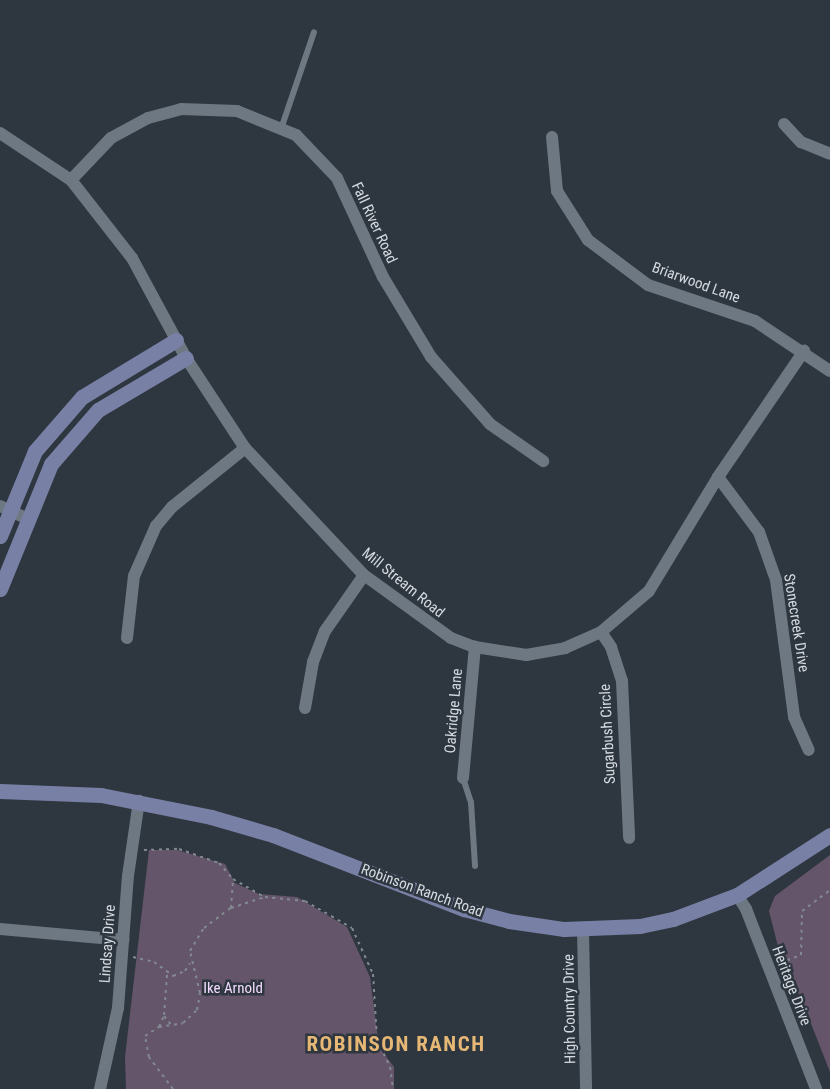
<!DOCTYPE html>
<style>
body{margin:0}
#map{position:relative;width:830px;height:1089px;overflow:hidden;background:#2e3740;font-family:"Roboto Condensed",sans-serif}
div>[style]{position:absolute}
.green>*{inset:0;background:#65556b}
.path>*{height:2px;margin-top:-1px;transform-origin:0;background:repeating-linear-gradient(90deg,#828990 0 3px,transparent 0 7.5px)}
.lane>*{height:6px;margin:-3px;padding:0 3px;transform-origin:3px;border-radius:3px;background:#6d7882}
.street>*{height:12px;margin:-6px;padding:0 6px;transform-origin:6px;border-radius:6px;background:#6d7882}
.secondary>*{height:15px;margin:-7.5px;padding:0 7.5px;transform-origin:7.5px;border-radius:7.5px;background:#7980a6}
span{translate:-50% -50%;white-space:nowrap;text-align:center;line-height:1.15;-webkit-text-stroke:5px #2e3740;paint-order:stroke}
.street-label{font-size:15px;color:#d5dae0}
.park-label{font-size:15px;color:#f4dafd}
.district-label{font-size:21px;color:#e7b875;font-weight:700;letter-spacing:1.5px}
</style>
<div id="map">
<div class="green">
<div style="clip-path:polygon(149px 850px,177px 850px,225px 864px,235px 883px,259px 894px,297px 897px,347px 927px,370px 977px,379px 1047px,394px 1067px,394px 1089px,126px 1089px,125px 1057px)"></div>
<div style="clip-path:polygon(830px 855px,830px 1072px,803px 1003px,782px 962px,769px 911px,775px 896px)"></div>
</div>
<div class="path">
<div style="left:144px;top:850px;width:35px;rotate:-2deg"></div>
<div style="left:179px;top:849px;width:42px;rotate:19.3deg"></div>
<div style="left:219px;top:863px;width:21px;rotate:49deg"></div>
<div style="left:233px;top:879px;width:34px;rotate:30deg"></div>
<div style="left:231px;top:908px;width:29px;rotate:-86deg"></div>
<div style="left:133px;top:957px;width:22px;rotate:13deg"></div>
<div style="left:154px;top:962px;width:24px;rotate:36deg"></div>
<div style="left:173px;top:976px;width:13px;rotate:-23deg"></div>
<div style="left:185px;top:971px;width:9px;rotate:-58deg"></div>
<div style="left:780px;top:963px;width:22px;rotate:-21deg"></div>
<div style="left:801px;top:955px;width:44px;rotate:-88.7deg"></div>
<div style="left:802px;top:911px;width:35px;rotate:-37deg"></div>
<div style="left:167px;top:975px;width:41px;rotate:94.2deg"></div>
<div style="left:164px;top:1016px;width:13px;rotate:51deg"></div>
<div style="left:159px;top:1027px;width:12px;rotate:-66deg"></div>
<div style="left:173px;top:1089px;width:40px;rotate:-127deg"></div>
<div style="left:149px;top:1057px;width:21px;rotate:-101deg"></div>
<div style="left:145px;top:1036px;width:17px;rotate:-33deg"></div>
<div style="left:159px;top:1027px;width:24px;rotate:-9deg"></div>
<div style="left:183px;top:1023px;width:19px;rotate:-43deg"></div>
<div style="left:197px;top:1010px;width:17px;rotate:-80deg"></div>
<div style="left:200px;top:993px;width:43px;rotate:-103.4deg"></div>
<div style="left:190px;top:951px;width:27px;rotate:-59deg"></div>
<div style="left:204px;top:928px;width:34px;rotate:-37deg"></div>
<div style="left:231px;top:908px;width:36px;rotate:-18deg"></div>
<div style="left:265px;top:897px;width:40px;rotate:5.7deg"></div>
<div style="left:305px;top:901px;width:54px;rotate:29.9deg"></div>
<div style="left:352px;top:928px;width:51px;rotate:65.5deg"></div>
<div style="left:373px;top:974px;width:66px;rotate:86.5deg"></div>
<div style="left:377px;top:1040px;width:30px;rotate:64deg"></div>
<div style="left:390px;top:1067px;width:22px;rotate:82deg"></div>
</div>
<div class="lane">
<div style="left:281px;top:129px;width:102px;rotate:-71.2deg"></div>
<div style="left:463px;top:778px;width:25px;rotate:72deg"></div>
<div style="left:471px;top:802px;width:64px;rotate:86.4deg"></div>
</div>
<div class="street">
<div style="left:784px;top:124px;width:25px;rotate:47deg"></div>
<div style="left:801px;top:142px;width:31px;rotate:22deg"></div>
<div style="left:0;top:133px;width:85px;rotate:33.5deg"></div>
<div style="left:71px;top:180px;width:99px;rotate:52deg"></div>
<div style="left:132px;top:258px;width:114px;rotate:61.6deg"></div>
<div style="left:186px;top:358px;width:108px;rotate:56.8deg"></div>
<div style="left:245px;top:448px;width:174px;rotate:46.9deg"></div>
<div style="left:364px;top:575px;width:107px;rotate:35.9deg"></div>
<div style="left:451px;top:638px;width:26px;rotate:21deg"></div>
<div style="left:475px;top:647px;width:52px;rotate:8.9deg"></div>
<div style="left:526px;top:655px;width:40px;rotate:-10deg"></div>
<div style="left:565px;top:648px;width:39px;rotate:-24deg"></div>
<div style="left:601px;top:632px;width:63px;rotate:-40.5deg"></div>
<div style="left:649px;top:591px;width:133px;rotate:-58.8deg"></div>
<div style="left:718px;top:477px;width:153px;rotate:-55.7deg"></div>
<div style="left:552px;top:137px;width:54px;rotate:84.7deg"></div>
<div style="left:557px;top:191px;width:58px;rotate:57.7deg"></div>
<div style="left:588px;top:240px;width:75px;rotate:36.9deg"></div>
<div style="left:648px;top:285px;width:113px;rotate:18.6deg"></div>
<div style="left:755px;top:321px;width:90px;rotate:33.7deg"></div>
<div style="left:71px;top:180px;width:58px;rotate:-46.4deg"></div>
<div style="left:111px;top:138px;width:42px;rotate:-28.4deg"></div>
<div style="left:148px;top:118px;width:34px;rotate:-15deg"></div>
<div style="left:181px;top:109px;width:56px;rotate:2deg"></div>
<div style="left:237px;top:111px;width:64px;rotate:22.1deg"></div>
<div style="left:296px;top:135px;width:59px;rotate:46.4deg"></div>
<div style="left:337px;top:178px;width:109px;rotate:65.1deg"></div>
<div style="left:383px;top:277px;width:93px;rotate:59deg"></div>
<div style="left:431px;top:357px;width:89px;rotate:48.6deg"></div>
<div style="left:490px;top:424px;width:65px;rotate:34.9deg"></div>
<div style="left:718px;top:477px;width:69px;rotate:53.3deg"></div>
<div style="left:759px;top:532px;width:51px;rotate:70.5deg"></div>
<div style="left:776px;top:580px;width:138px;rotate:82.5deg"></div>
<div style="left:794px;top:717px;width:36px;rotate:66deg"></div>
<div style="left:0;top:506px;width:29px;rotate:25deg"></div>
<div style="left:601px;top:632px;width:18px;rotate:56deg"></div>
<div style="left:611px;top:647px;width:36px;rotate:72deg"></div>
<div style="left:622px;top:681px;width:157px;rotate:87.4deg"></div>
<div style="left:127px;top:638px;width:62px;rotate:-83.6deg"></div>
<div style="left:134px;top:576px;width:55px;rotate:-66.3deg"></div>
<div style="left:156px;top:526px;width:25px;rotate:-50deg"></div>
<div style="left:172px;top:507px;width:94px;rotate:-38.9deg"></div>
<div style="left:305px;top:708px;width:47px;rotate:-80.1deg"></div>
<div style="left:313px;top:662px;width:33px;rotate:-69deg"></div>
<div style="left:325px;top:631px;width:68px;rotate:-55.1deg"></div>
<div style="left:463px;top:778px;width:132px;rotate:-84.8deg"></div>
<div style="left:737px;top:895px;width:17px;rotate:57deg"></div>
<div style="left:746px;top:909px;width:193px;rotate:68.7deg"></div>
<div style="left:0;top:929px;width:124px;rotate:5.1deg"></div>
<div style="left:583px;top:929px;width:160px;rotate:88.9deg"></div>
<div style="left:100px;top:1089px;width:83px;rotate:-77.5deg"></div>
<div style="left:118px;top:1008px;width:132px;rotate:-85.7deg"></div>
<div style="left:128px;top:876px;width:76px;rotate:-81.7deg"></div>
</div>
<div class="secondary">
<div style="left:0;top:536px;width:92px;rotate:-67.6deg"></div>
<div style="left:35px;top:451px;width:72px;rotate:-49deg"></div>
<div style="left:82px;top:397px;width:110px;rotate:-31.2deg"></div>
<div style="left:0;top:589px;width:135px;rotate:-67.8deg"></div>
<div style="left:51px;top:464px;width:72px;rotate:-49deg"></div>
<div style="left:98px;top:410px;width:102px;rotate:-30.6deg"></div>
<div style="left:0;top:791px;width:101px;rotate:2.3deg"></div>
<div style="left:101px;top:795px;width:112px;rotate:11.3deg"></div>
<div style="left:211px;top:817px;width:65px;rotate:16.2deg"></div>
<div style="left:273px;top:835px;width:205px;rotate:21.2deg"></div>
<div style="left:464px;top:909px;width:47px;rotate:14.9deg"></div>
<div style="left:509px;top:921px;width:56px;rotate:8.3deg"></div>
<div style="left:564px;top:929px;width:76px;rotate:-2.3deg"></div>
<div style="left:640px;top:926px;width:34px;rotate:-12deg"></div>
<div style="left:673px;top:919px;width:68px;rotate:-20.6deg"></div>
<div style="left:737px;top:895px;width:111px;rotate:-32.8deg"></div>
</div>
<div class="street-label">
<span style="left:374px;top:223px;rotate:65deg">Fall River Road</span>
<span style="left:696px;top:283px;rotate:20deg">Briarwood Lane</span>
<span style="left:403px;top:583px;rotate:39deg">Mill Stream Road</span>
<span style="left:796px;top:623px;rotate:81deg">Stonecreek Drive</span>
<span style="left:454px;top:711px;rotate:-85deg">Oakridge Lane</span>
<span style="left:608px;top:734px;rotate:-93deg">Sugarbush Circle</span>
<span style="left:422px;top:891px;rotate:20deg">Robinson Ranch Road</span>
<span style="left:108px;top:944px;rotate:-86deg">Lindsay Drive</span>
<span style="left:791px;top:986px;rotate:69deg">Heritage Drive</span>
<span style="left:570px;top:1009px;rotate:-91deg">High Country Drive</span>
</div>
<div class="park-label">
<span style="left:233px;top:989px">Ike Arnold</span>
</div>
<div class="district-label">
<span style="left:396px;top:1044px">ROBINSON RANCH</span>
</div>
</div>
